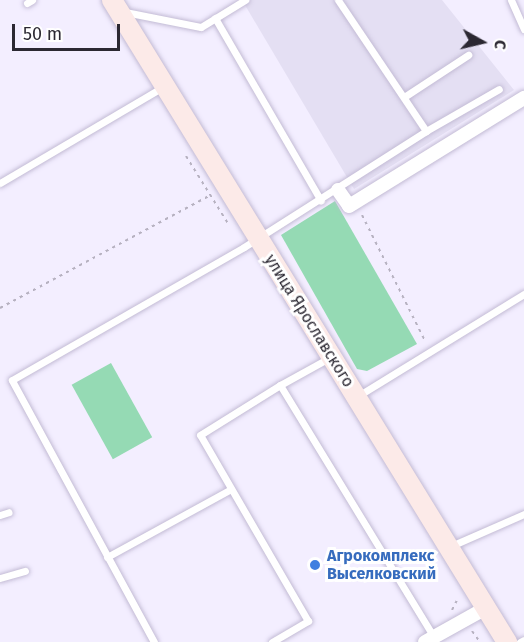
<!DOCTYPE html>
<meta charset="utf-8">
<style>
body{margin:0}
#map{position:relative;width:524px;height:642px;overflow:hidden;background:#f3eeff;font-family:"Fira Sans",sans-serif}
div>[style]{position:absolute}
.built>*{inset:0;background:#e4dff3}
.green>*{inset:0;background:#95dab4;transform-origin:0 0}
.path>*{height:2px;margin-top:-1px;transform-origin:0;background:repeating-linear-gradient(90deg,#b6b1c0 0 3px,transparent 0 7.5px)}
.roads{filter:drop-shadow(0 0 2px #c3bbd5) drop-shadow(0 0 2px #c3bbd5)}
.lane>*{height:7px;margin:-3.5px;padding:0 3.5px;transform-origin:3.5px;border-radius:3.5px;background:#fff}
.street>*{height:14px;margin:-7px;padding:0 7px;transform-origin:7px;border-radius:7px;background:#fff}
.secondary>*{height:20px;margin:-10px;padding:0 10px;transform-origin:10px;border-radius:10px;background:#fceae8}
.dots>*{width:16px;height:16px;translate:-50% -50%;box-sizing:border-box;border:3px solid #fff;border-radius:50%}
span{translate:-50% -50%;white-space:nowrap;text-align:center;line-height:1.15;-webkit-text-stroke:6px #fff;paint-order:stroke}
.street-label{font-size:16px;color:#2b2832}
.shop-label{font-size:16px;color:#366cbe;font-weight:700}
.left{translate:0 -50%;text-align:left}
.north{position:absolute;left:452px;top:12px;width:60px;height:60px;-webkit-text-stroke:4px #fff;paint-order:stroke;rotate:98deg;font-size:16px;font-weight:700;line-height:24px;text-align:center;color:#2b2832}
.north::after{content:'';display:block;margin:auto;width:21px;height:27px;background:#2b2832;clip-path:polygon(50% 0,100% 100%,50% 72%,0 100%)}
.scale{position:absolute;left:12px;top:24px;width:108px;height:27px;box-sizing:border-box;border:3px solid #2b2832;border-top:0;padding-left:8px;font-size:18px;line-height:21px;white-space:nowrap;color:#2b2832;-webkit-text-stroke:4px #fff;paint-order:stroke}
</style>
<div id="map">
<div class="built">
<div style="clip-path:polygon(242px 0,442px 0,514px 90px,354px 189px)"></div>
</div>
<div class="green">
<div style="clip-path:polygon(335px 201px,417px 344px,367px 371px,357px 369px,281px 235px)"></div>
<div style="left:111px;top:363px;width:85px;height:45px;rotate:61deg"></div>
</div>
<div class="path">
<div style="left:186px;top:156px;width:81px;rotate:58.1deg"></div>
<div style="left:362px;top:215px;width:141px;rotate:63.4deg"></div>
<div style="left:0;top:308px;width:237px;rotate:-28.2deg"></div>
<div style="left:452px;top:610px;width:13px;rotate:-63deg"></div>
<div style="left:472px;top:631px;width:14px;rotate:54deg"></div>
</div>
<div class="roads">
<div class="lane">
<div style="left:338px;top:0;width:158px;rotate:56.1deg"></div>
<div style="left:511px;top:0;width:32px;rotate:66deg"></div>
<div style="left:27px;top:3px;width:6px;rotate:-31deg"></div>
<div style="left:125px;top:12px;width:77px;rotate:11.2deg"></div>
<div style="left:201px;top:27px;width:52px;rotate:-31.5deg"></div>
<div style="left:215px;top:18px;width:211px;rotate:59.9deg"></div>
<div style="left:404px;top:97px;width:77px;rotate:-33.3deg"></div>
<div style="left:0;top:183px;width:189px;rotate:-30.5deg"></div>
<div style="left:329px;top:358px;width:56px;rotate:151.1deg"></div>
<div style="left:280px;top:385px;width:295px;rotate:58.6deg"></div>
<div style="left:358px;top:396px;width:195px;rotate:-31.6deg"></div>
<div style="left:0;top:515px;width:9px;rotate:-18deg"></div>
<div style="left:451px;top:546px;width:80px;rotate:-23.7deg"></div>
<div style="left:107px;top:557px;width:141px;rotate:-28.7deg"></div>
<div style="left:0;top:578px;width:26px;rotate:-16deg"></div>
<div style="left:154px;top:642px;width:298px;rotate:-118.5deg"></div>
<div style="left:12px;top:380px;width:267px;rotate:-29.8deg"></div>
<div style="left:244px;top:247px;width:216px;rotate:-32.5deg"></div>
<div style="left:426px;top:131px;width:84px;rotate:-29.9deg"></div>
<div style="left:272px;top:642px;width:42px;rotate:-30.3deg"></div>
<div style="left:308px;top:621px;width:215px;rotate:-120.1deg"></div>
<div style="left:200px;top:435px;width:94px;rotate:-32deg"></div>
<div style="left:520px;top:642px;width:4px;rotate:-27deg"></div>
</div>
<div class="street">
<div style="left:338px;top:190px;width:19px;rotate:55deg"></div>
<div style="left:349px;top:206px;width:206px;rotate:-31.7deg"></div>
<div style="left:425px;top:642px;width:70px;rotate:-29.1deg"></div>
</div>
<div class="secondary">
<div style="left:112px;top:0;width:754px;rotate:58.4deg"></div>
</div>
</div>
<div class="dots">
<div style="left:315px;top:565px;background:#3f7fe0"></div>
</div>
<div class="street-label">
<span style="left:309px;top:321px;rotate:58deg">улица Ярославского</span>
</div>
<div class="shop-label">
<span class="left" style="left:327px;top:565px">Агрокомплекс<br>Выселковский</span>
</div>
<div class="north">С</div>
<div class="scale">50 m</div>
</div>
